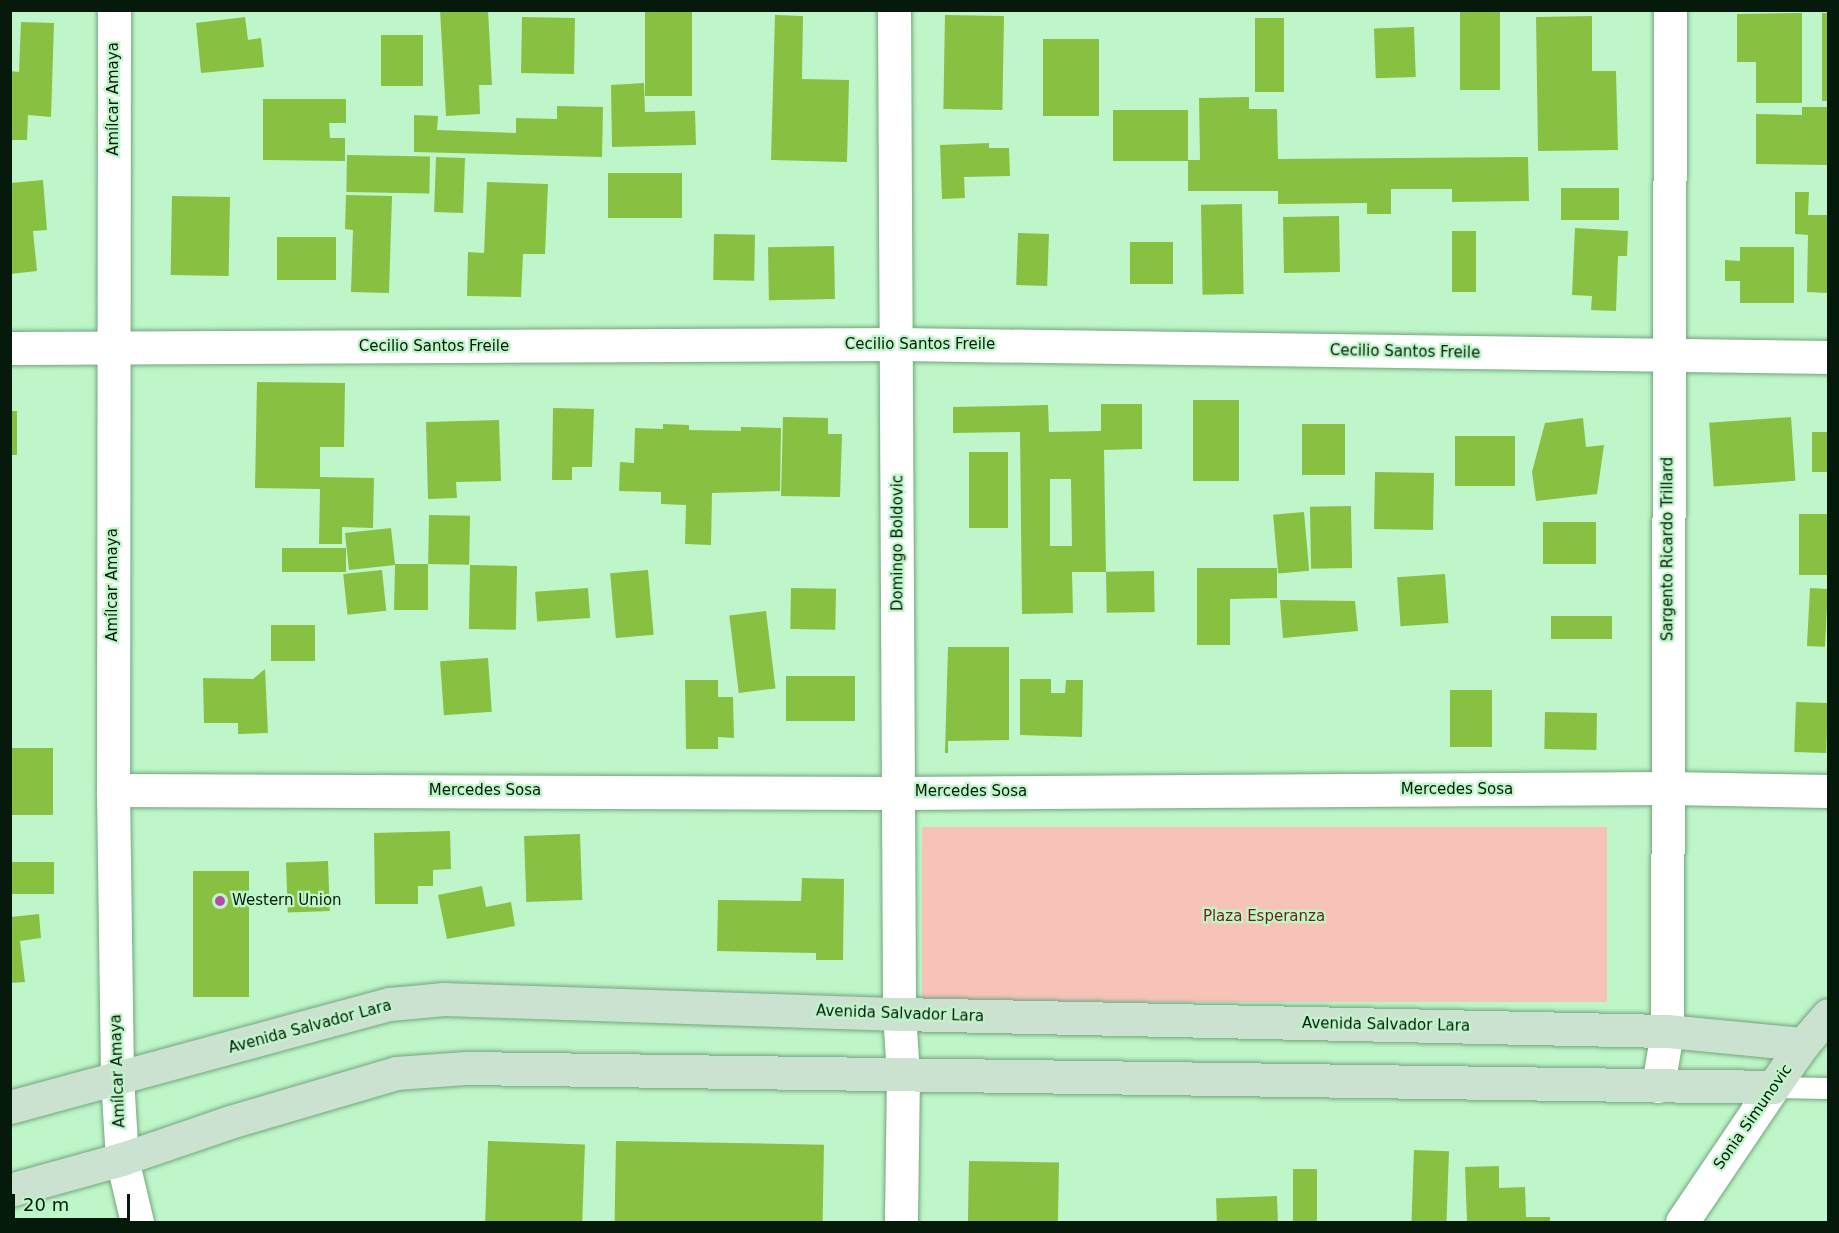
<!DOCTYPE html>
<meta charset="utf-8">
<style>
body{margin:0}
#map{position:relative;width:1839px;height:1233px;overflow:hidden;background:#bff6c9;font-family:"DejaVu Sans",sans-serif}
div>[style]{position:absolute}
.green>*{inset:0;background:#f7c3b9;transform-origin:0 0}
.building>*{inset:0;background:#88c041;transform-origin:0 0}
.roads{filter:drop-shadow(0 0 2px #72a67c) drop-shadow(0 0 2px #72a67c)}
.lane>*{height:21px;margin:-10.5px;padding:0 10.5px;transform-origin:10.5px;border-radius:10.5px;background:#fff}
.street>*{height:33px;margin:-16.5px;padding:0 16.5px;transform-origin:16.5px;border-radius:16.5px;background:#fff}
.secondary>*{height:33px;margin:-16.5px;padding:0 16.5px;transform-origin:16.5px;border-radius:16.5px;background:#cbe2d0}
.dots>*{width:16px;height:16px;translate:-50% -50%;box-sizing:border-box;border:3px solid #bff6c9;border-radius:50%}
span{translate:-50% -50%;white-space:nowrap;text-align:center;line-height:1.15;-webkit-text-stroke:4.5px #bff6c9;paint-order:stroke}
.street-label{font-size:15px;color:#061a0b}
.poi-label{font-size:15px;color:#061a0b}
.left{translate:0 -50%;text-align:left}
.park-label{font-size:15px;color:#701d13}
.frame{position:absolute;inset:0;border:12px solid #061a0b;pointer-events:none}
.scale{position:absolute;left:12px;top:1194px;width:118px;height:27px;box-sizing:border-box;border:3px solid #061a0b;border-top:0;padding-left:8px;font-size:18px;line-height:21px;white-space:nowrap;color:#061a0b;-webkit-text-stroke:4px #bff6c9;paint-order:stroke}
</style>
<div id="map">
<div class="green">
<div style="left:922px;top:827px;width:685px;height:175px"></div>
</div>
<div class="building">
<div style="clip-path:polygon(440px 10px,488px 10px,492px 85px,479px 85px,480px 114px,446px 116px)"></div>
<div style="left:645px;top:10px;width:47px;height:86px"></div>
<div style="left:1460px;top:10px;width:40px;height:80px"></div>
<div style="clip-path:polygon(1802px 13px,1802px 103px,1756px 103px,1756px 62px,1737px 62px,1737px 14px)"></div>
<div style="left:1822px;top:13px;width:6px;height:88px"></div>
<div style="clip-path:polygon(775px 15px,803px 16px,802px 79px,849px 80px,847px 162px,771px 160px)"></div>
<div style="left:945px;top:15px;width:59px;height:94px;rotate:1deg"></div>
<div style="clip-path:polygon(1592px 16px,1592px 71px,1616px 71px,1618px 150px,1538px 151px,1536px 17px)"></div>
<div style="clip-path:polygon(245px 17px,248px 40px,261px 38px,264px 67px,201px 73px,196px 23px)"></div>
<div style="left:522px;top:17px;width:53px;height:56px;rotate:1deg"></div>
<div style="left:1255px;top:18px;width:29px;height:74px"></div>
<div style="clip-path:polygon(21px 22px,54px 23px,51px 117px,28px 115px,27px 140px,10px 140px,10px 71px,19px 72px)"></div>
<div style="left:1414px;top:27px;width:50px;height:40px;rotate:88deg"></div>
<div style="left:381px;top:35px;width:42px;height:51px"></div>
<div style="left:1043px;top:39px;width:56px;height:77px"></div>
<div style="clip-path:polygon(644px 83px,645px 112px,695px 111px,696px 145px,612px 147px,611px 85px)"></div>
<div style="clip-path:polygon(1249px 97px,1249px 109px,1277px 109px,1278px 159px,1528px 157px,1529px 201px,1452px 202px,1452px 189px,1391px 189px,1391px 214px,1367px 214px,1367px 203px,1278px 204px,1278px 191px,1188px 191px,1188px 160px,1200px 160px,1199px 98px)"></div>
<div style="clip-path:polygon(263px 99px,346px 99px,346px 123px,329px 123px,330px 138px,345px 138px,345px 161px,263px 160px)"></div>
<div style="clip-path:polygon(557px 106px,603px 107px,602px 157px,414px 152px,414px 115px,438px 116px,437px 130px,516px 133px,516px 118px,557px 119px)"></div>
<div style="clip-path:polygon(1802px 107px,1828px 107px,1828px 165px,1756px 164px,1756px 114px,1802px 115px)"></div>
<div style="left:1113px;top:110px;width:75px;height:51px"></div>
<div style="clip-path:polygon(989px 143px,989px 148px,1009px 148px,1010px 176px,964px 177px,965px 198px,942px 199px,940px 145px)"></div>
<div style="left:347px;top:155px;width:83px;height:37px;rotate:1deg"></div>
<div style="left:436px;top:157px;width:29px;height:55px;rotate:2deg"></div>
<div style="left:608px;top:173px;width:74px;height:45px"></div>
<div style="clip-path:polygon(43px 180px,47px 230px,33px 231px,37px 271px,10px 274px,10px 183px)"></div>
<div style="clip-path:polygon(487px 182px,548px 184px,545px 254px,523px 254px,521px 297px,467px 296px,468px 252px,484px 253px)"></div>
<div style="left:1619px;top:188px;width:32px;height:58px;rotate:90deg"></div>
<div style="clip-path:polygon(1795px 192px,1809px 192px,1808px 215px,1828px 215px,1828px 293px,1807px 292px,1808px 235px,1795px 234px)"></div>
<div style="clip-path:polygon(346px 195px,392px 196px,389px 293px,351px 292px,353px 230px,345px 229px)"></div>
<div style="left:172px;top:196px;width:58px;height:79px;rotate:1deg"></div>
<div style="left:1242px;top:204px;width:90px;height:41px;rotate:89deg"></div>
<div style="left:1339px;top:216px;width:56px;height:56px;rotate:89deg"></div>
<div style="clip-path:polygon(1575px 228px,1628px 231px,1627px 256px,1618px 256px,1616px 311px,1591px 310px,1592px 296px,1572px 295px)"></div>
<div style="left:1452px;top:231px;width:24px;height:61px"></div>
<div style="left:1018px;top:233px;width:31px;height:52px;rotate:2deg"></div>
<div style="left:714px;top:234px;width:41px;height:46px;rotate:1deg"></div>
<div style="left:277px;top:237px;width:59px;height:43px"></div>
<div style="left:1130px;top:242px;width:43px;height:42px"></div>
<div style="left:834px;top:246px;width:53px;height:66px;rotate:89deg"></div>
<div style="clip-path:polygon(1740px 247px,1794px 247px,1794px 303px,1740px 303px,1740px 281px,1725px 281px,1725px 260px,1740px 261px)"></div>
<div style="clip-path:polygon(257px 382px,345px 383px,344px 447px,320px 447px,320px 477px,374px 478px,373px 528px,342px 527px,342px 544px,319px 544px,320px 489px,255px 488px)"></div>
<div style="left:1193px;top:400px;width:46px;height:81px"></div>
<div style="clip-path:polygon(evenodd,1101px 404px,1142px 404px,1142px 449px,1104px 450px,1106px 572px,1072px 572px,1073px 613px,1022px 614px,1020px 432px,953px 433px,953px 407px,1048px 405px,1049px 432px,1101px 431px,1101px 404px,1050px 479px,1071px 479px,1072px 546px,1050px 546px,1050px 479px)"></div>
<div style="clip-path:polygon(553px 408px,594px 409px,592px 467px,572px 467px,572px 480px,552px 480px)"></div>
<div style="left:10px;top:411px;width:7px;height:44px"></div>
<div style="clip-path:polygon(783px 417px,828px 418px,828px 434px,842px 434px,840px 497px,781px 496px)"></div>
<div style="left:1791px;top:417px;width:64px;height:82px;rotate:86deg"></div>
<div style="clip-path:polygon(1583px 418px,1586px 447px,1604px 445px,1597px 494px,1536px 501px,1532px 472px,1545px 423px)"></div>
<div style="clip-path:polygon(499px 420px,501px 481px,456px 482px,457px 498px,428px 499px,426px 422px)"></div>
<div style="clip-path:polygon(663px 424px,689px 425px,689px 430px,741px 431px,741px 427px,781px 428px,780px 491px,712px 493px,711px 545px,685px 544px,686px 505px,661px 504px,661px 492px,619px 491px,620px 462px,634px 463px,635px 428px,663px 429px)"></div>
<div style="left:1302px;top:424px;width:43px;height:51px"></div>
<div style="left:1812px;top:432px;width:16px;height:40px"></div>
<div style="left:1455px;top:436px;width:60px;height:50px"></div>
<div style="left:969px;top:452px;width:39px;height:76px"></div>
<div style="left:1375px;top:472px;width:59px;height:57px;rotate:1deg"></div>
<div style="left:1351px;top:506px;width:62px;height:41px;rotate:89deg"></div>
<div style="left:1304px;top:512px;width:59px;height:31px;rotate:85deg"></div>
<div style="left:1828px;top:514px;width:61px;height:29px;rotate:90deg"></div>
<div style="left:429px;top:515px;width:41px;height:49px;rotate:1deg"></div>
<div style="left:1543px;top:522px;width:53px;height:42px"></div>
<div style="clip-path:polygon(391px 528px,395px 564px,428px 564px,428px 610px,394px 610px,395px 565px,349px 570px,345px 533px)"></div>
<div style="left:282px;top:548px;width:64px;height:24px"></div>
<div style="left:470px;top:565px;width:47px;height:64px;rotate:1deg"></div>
<div style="clip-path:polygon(1197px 568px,1277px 568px,1277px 598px,1230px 599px,1230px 645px,1197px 645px)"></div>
<div style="left:382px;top:570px;width:41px;height:39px;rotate:84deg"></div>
<div style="left:648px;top:570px;width:65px;height:38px;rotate:85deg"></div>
<div style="left:1154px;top:571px;width:41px;height:48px;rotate:89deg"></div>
<div style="left:1445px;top:574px;width:49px;height:48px;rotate:86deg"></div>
<div style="left:588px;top:588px;width:30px;height:53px;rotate:86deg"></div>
<div style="left:791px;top:588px;width:45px;height:41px;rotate:1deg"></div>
<div style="left:1810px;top:588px;width:18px;height:58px;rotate:3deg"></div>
<div style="clip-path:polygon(1280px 600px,1355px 601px,1358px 631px,1283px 638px)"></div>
<div style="left:766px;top:611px;width:78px;height:37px;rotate:83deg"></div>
<div style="left:1551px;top:616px;width:61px;height:23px"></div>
<div style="left:271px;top:625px;width:44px;height:36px"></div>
<div style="clip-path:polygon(948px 647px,1009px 647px,1009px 740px,948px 741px,948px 753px,945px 753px)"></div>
<div style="left:488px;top:658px;width:54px;height:48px;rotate:86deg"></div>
<div style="clip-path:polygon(265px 669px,268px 733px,238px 734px,238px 723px,204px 723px,203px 678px,253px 679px)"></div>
<div style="left:786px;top:676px;width:69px;height:45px"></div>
<div style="clip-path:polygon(1020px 679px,1051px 679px,1051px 693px,1065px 693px,1066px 680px,1083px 680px,1082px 737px,1020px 735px)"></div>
<div style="clip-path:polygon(685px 680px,718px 680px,718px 697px,733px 697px,734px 738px,718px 737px,718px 749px,686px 749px)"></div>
<div style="left:1450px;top:690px;width:42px;height:57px"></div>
<div style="left:1796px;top:702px;width:32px;height:50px;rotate:2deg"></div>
<div style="left:1545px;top:712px;width:52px;height:37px;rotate:1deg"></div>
<div style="left:10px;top:748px;width:43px;height:67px"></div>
<div style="clip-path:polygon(450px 831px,451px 869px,433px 870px,433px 886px,418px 886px,418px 904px,375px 904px,374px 833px)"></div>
<div style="left:580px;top:834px;width:66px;height:56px;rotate:88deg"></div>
<div style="left:328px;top:861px;width:50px;height:42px;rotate:88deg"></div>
<div style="left:54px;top:862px;width:32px;height:44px;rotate:90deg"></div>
<div style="left:249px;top:871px;width:126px;height:56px;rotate:90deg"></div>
<div style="clip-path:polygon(802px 878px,844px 879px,843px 960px,816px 960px,816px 953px,717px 951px,718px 900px,801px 901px)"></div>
<div style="clip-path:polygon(482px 886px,486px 907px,511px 902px,515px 926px,447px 939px,438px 895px)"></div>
<div style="clip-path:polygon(39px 914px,41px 938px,20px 941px,25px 982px,10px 983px,10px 917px)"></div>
<div style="left:488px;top:1141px;width:97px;height:81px;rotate:2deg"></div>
<div style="left:616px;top:1141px;width:208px;height:81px;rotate:1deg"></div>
<div style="left:1414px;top:1150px;width:35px;height:72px;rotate:2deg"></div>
<div style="left:969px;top:1161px;width:90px;height:61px;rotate:1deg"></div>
<div style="clip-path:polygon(1499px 1166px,1499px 1188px,1525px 1187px,1526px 1217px,1550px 1217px,1550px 1222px,1467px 1222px,1465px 1167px)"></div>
<div style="left:1293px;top:1169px;width:24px;height:53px"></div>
<div style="left:1277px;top:1196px;width:26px;height:61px;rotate:88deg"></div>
</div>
<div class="roads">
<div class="lane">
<div style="left:1773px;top:1087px;width:55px;rotate:1deg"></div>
</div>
<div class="street">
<div style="left:114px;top:10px;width:780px;rotate:90.07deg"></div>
<div style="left:113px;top:790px;width:288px;rotate:89.2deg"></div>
<div style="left:117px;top:1078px;width:81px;rotate:86.5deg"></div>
<div style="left:122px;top:1159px;width:65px;rotate:76.6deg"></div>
<div style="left:894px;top:10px;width:1004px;rotate:89.71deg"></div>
<div style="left:899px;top:1014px;width:61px;rotate:86.2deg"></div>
<div style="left:903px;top:1075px;width:147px;rotate:90.8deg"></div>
<div style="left:10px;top:348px;width:888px;rotate:-0.26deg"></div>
<div style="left:898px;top:344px;width:930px;rotate:0.8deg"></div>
<div style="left:113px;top:790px;width:785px;rotate:0.22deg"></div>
<div style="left:898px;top:793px;width:771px;rotate:-0.37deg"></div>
<div style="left:1669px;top:788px;width:159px;rotate:1.1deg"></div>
<div style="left:1658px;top:1086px;width:56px;rotate:-80.7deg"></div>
<div style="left:1667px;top:1031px;width:1021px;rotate:-89.83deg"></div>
<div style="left:1682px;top:1222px;width:163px;rotate:-56deg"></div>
</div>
<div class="secondary">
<div style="left:10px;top:1107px;width:394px;rotate:-15.2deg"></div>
<div style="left:390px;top:1004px;width:54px;rotate:-5.3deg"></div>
<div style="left:444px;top:999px;width:455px;rotate:1.9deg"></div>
<div style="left:899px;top:1014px;width:768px;rotate:1.27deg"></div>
<div style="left:1667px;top:1031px;width:137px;rotate:5.5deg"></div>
<div style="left:10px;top:1190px;width:116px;rotate:-15.5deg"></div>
<div style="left:122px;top:1159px;width:114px;rotate:-18.9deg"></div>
<div style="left:230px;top:1122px;width:173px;rotate:-16.4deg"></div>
<div style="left:396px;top:1073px;width:70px;rotate:-4.1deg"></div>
<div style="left:466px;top:1068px;width:1307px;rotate:0.83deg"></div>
<div style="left:1773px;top:1087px;width:52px;rotate:-55.1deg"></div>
<div style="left:1803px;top:1044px;width:38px;rotate:-49deg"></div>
</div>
</div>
<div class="dots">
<div style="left:220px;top:901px;background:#b54cae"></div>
</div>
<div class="street-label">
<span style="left:114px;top:99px;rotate:-90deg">Amílcar Amaya</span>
<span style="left:920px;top:345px">Cecilio Santos Freile</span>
<span style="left:434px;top:347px">Cecilio Santos Freile</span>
<span style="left:1405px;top:352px;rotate:1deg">Cecilio Santos Freile</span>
<span style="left:898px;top:543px;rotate:-90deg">Domingo Boldovic</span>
<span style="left:1668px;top:549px;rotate:-90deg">Sargento Ricardo Trillard</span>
<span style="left:113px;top:585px;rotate:-90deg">Amílcar Amaya</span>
<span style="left:1457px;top:790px">Mercedes Sosa</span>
<span style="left:485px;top:791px">Mercedes Sosa</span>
<span style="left:971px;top:792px">Mercedes Sosa</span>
<span style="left:900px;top:1014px;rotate:2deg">Avenida Salvador Lara</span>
<span style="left:1386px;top:1025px;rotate:1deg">Avenida Salvador Lara</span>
<span style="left:310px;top:1027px;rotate:-15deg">Avenida Salvador Lara</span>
<span style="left:118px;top:1071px;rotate:-92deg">Amílcar Amaya</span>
<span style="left:1753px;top:1117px;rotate:-55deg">Sonia Simunovic</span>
</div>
<div class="poi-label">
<span class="left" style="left:232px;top:901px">Western Union</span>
</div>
<div class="park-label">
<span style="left:1264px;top:917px">Plaza Esperanza</span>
</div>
<div class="frame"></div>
<div class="scale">20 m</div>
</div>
